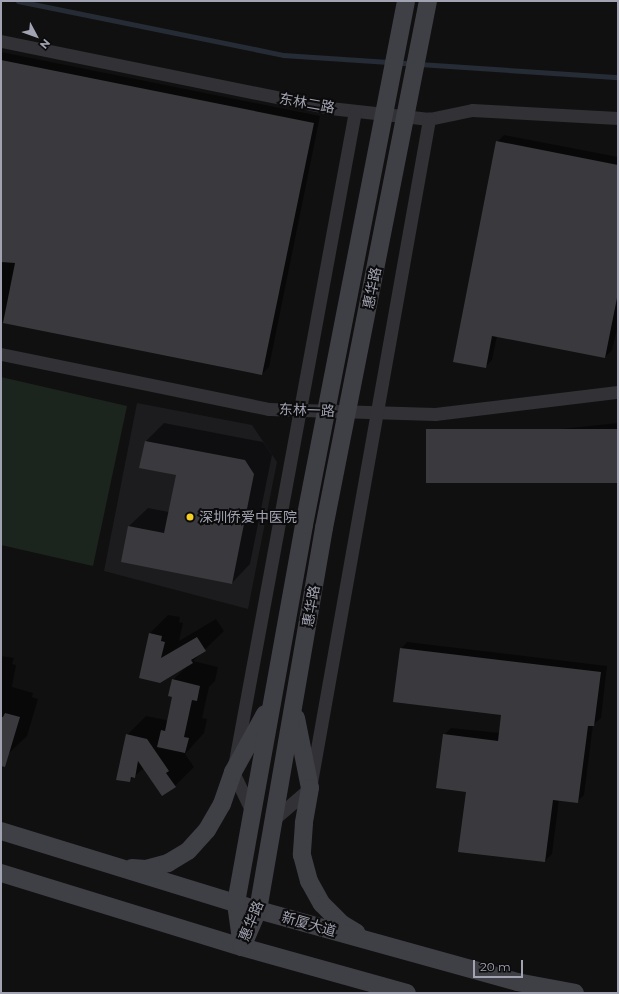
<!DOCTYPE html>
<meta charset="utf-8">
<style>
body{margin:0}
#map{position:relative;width:619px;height:994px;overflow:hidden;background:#101011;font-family:Montserrat,"Noto Sans SC",sans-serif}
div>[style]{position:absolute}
.built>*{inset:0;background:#1c1c1e}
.green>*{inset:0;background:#1c241e}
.shadow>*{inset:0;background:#0007}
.stream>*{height:5px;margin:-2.5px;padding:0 2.5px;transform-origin:2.5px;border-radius:2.5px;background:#262c35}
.building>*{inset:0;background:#3a3a3e;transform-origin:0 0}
.street>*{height:13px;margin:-6.5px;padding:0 6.5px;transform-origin:6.5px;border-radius:6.5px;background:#313136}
.secondary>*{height:18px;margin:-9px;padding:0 9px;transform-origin:9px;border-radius:9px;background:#3f3f46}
.secondary-bridge>*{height:18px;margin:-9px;padding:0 9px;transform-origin:9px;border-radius:9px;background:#3f3f46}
.dots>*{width:11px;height:11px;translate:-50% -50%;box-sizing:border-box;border:2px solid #0b0b0c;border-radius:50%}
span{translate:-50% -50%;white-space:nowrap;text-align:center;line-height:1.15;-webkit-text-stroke:4px #0b0b0c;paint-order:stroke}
.street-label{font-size:14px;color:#a1a3b2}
.poi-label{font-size:14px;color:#a1a3b2}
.left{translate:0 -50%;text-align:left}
.frame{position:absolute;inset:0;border:2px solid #a1a3b2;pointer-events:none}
.north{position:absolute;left:16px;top:16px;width:40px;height:40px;-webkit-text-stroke:3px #0b0b0c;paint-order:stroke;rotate:131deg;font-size:11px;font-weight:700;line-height:16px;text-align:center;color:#a1a3b2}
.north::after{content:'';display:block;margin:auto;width:14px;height:18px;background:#a1a3b2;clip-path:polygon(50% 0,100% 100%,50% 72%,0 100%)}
.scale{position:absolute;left:473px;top:960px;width:50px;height:18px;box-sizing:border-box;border:2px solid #a1a3b2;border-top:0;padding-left:5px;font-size:12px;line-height:14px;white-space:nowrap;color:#a1a3b2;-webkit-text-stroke:3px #0b0b0c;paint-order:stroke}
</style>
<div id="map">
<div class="built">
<div style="clip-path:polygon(137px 403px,252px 425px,277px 462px,248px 609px,104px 571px)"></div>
</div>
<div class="green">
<div style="clip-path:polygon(1px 377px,127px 406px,93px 566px,1px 545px)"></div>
</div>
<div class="shadow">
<div style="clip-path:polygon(1px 52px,320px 116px,269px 367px,262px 374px,1px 322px)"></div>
<div style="clip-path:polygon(504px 135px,618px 157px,618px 326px,612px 350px,605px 357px,497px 336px,492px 360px,485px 367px,497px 142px)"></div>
<div style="clip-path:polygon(164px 423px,263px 442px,272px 455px,250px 564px,232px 583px,129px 526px,148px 508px,169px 512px,177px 474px,146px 441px)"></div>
<div style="clip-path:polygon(618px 423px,618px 482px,428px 449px,435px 442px)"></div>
<div style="clip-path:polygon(168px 615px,180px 617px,179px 622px,183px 623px,179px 641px,216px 619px,224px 631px,193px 661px,218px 667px,215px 681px,209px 687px,202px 718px,207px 719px,204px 733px,185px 754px,194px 767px,175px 786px,144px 768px,129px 781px,127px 735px,146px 716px,166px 720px,168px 723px,174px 696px,173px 680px,186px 667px,160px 682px,150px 633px)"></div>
<div style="clip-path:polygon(407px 642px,607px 666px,601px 718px,593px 725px,584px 795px,577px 802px,559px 800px,552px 854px,545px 861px,467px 791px,444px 735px,451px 728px,500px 733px,503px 714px,401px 649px)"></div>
<div style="clip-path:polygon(1px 656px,14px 658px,12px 664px,16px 665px,12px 687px,33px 693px,32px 697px,38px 699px,27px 736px,8px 754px,1px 752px)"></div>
</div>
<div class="stream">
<div style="left:18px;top:1px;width:270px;rotate:11.5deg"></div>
<div style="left:283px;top:55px;width:336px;rotate:3.8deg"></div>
</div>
<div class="building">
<div style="clip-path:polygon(1px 60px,314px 123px,262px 375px,3px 323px,15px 263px,1px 262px)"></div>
<div style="clip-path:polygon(496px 141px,618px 165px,618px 293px,605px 358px,492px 336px,486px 368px,453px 362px)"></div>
<div style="left:618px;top:429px;width:54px;height:192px;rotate:90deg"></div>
<div style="clip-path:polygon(145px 441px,245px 460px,254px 474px,232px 584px,121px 562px,128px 526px,164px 533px,176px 475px,139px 468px)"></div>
<div style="clip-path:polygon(149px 633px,162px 636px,161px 641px,165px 642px,161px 658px,197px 637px,206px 651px,191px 660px,193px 663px,160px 683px,139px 678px)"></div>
<div style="clip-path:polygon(400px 648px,601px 672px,594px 726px,588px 726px,578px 803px,553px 800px,545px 862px,458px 852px,466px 792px,436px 788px,443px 734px,498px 741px,501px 715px,393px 702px)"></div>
<div style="clip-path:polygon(172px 679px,200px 686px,197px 701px,192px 700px,184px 737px,189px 738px,185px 753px,157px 747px,161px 730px,165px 731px,172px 697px,168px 696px)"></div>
<div style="clip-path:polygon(5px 713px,20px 717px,5px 767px,1px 766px,1px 717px,3px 717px)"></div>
<div style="clip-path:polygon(126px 734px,147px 739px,169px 771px,166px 773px,176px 787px,162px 796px,138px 761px,135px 778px,131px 777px,130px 782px,116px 780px)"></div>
</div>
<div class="street">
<div style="left:1px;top:41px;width:336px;rotate:11.5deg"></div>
<div style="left:330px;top:108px;width:100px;rotate:6.3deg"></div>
<div style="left:429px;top:119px;width:44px;rotate:-11.8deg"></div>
<div style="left:472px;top:110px;width:146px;rotate:3.1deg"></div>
<div style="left:1px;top:354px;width:274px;rotate:11.6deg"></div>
<div style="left:269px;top:409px;width:166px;rotate:1.7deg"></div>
<div style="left:435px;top:414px;width:184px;rotate:-6.9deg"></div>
<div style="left:252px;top:812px;width:44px;rotate:-115.4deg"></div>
<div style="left:233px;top:772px;width:672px;rotate:-79.54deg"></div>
<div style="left:274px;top:819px;width:48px;rotate:-40.7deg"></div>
<div style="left:310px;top:788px;width:680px;rotate:-79.91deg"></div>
</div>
<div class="secondary">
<div style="left:296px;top:718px;width:71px;rotate:78.7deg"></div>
<div style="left:310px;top:788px;width:36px;rotate:100deg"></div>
<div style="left:304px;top:823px;width:32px;rotate:94deg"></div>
<div style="left:302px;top:855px;width:27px;rotate:75deg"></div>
<div style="left:309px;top:881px;width:26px;rotate:61deg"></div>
<div style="left:322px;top:904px;width:28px;rotate:45deg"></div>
<div style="left:342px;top:924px;width:17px;rotate:31deg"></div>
<div style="left:1px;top:831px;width:269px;rotate:17.1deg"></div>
<div style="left:258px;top:910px;width:269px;rotate:15.5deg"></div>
<div style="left:517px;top:982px;width:59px;rotate:10.7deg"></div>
<div style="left:132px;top:868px;width:14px;rotate:4deg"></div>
<div style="left:146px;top:869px;width:23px;rotate:-15deg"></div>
<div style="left:168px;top:863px;width:23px;rotate:-31deg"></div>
<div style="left:188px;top:851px;width:28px;rotate:-48deg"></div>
<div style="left:207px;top:830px;width:30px;rotate:-60deg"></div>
<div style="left:222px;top:804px;width:34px;rotate:-71deg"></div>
<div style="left:233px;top:772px;width:66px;rotate:-61.1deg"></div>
<div style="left:1px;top:873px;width:252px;rotate:17.1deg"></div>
<div style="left:242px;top:947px;width:171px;rotate:15.6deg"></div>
<div style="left:242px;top:947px;width:44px;rotate:-97.8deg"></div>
<div style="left:236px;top:903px;width:384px;rotate:-79.8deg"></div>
<div style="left:242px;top:947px;width:40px;rotate:-66.6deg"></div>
<div style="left:258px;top:910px;width:388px;rotate:-80.2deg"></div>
</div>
<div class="secondary-bridge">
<div style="left:304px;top:525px;width:534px;rotate:-78.98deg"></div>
<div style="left:324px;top:528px;width:537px;rotate:-78.84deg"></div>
</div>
<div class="dots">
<div style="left:190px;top:517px;background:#f4cd25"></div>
</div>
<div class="street-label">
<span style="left:307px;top:103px;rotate:10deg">东林二路</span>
<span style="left:372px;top:288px;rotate:-79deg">惠华路</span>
<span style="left:307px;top:410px;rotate:2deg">东林一路</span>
<span style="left:311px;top:606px;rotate:-80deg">惠华路</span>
<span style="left:251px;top:921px;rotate:-68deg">惠华路</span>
<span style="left:309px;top:924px;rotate:16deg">新厦大道</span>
</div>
<div class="poi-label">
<span class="left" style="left:199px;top:517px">深圳侨爱中医院</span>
</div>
<div class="frame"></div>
<div class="north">N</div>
<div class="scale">20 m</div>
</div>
